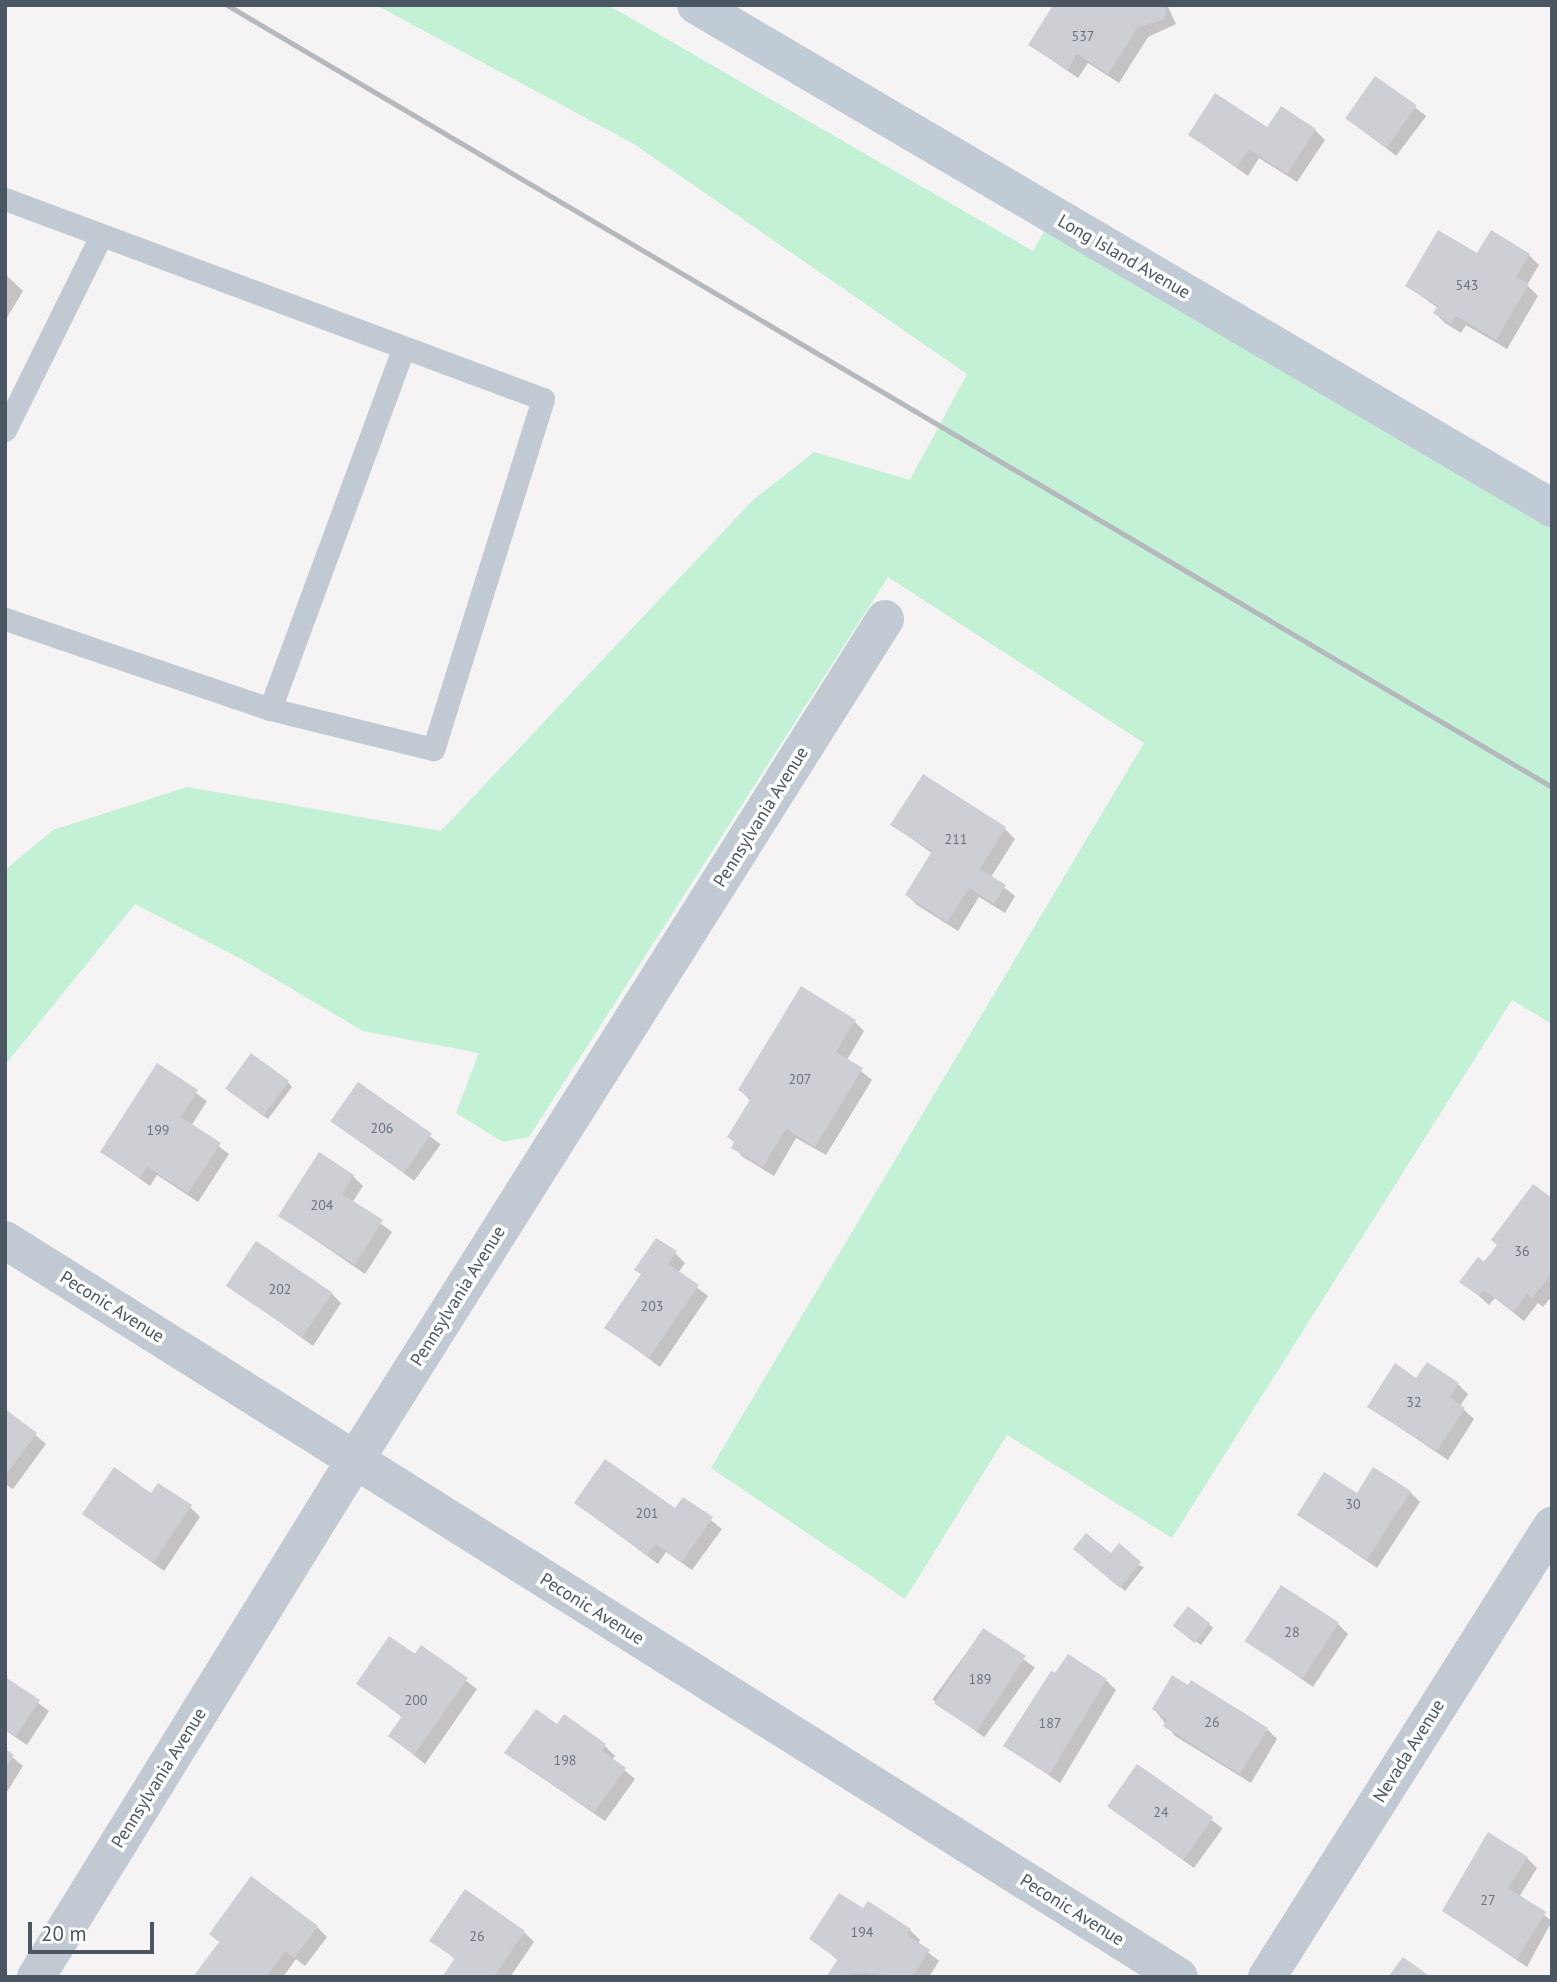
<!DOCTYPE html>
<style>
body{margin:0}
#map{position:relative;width:1557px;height:1982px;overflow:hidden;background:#f5f3f3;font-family:"PT Sans",sans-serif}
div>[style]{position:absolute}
.green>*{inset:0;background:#c3f1d5}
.shadow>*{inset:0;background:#0003;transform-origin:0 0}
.building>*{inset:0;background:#cdcfd5;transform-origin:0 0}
.lane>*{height:23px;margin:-11.5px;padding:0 11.5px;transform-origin:11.5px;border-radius:11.5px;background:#c1cad2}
.street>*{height:38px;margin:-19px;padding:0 19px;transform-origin:19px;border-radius:19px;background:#c1cad2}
.secondary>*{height:38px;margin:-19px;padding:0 19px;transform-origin:19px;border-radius:19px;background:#c1cbd6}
.rail>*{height:5px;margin:-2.5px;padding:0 2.5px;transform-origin:2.5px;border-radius:2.5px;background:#b5b8bd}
span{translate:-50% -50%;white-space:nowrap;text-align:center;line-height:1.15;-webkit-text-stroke:7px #fff;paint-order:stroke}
.number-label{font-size:14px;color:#6b747e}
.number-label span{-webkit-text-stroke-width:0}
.street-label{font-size:18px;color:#4a5661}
.frame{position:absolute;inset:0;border:7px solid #4a5661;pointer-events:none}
.scale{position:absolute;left:28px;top:1922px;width:126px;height:32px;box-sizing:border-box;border:4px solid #4a5661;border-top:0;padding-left:9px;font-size:21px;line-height:24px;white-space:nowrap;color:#4a5661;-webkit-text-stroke:5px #fff;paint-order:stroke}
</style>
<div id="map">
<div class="green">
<div style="clip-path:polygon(376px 5px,608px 5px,1033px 251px,1053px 215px,1552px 509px,1552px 1024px,1512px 1000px,1172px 1538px,1007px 1435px,905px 1599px,711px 1468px,1144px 743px,888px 577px,529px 1137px,503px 1142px,456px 1113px,479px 1053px,363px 1031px,243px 960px,135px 904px,5px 1065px,5px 870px,53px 830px,187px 787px,441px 831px,753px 500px,814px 452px,910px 480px,967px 374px,634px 144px)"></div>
</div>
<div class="shadow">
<div style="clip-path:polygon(1126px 5px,1167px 5px,1176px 24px,1148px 37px,1119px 83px,1088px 63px,1078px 78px,1030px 45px)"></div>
<div style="left:1376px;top:78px;width:63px;height:50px;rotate:37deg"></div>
<div style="clip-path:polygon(1267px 129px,1315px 130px,1325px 140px,1297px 182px,1259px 158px,1248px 176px,1190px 135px)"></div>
<div style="clip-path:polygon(1477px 255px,1529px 255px,1539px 265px,1527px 285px,1538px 296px,1507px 349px,1466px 325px,1461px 333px,1445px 323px,1435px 313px,1438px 308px,1407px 286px)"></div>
<div style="clip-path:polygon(5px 274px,23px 291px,5px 321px)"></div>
<div style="clip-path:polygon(893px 825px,1005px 829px,1015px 839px,991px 877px,1015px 896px,1005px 913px,979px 897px,958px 931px,917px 905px,907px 895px,933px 854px)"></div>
<div style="clip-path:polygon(854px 1021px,864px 1031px,847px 1060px,872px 1080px,826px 1155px,796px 1138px,774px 1176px,743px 1157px,733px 1147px,751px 1101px,740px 1090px)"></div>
<div style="clip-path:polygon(158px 1066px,207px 1101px,191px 1126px,229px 1154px,198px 1202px,157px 1175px,150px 1186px,102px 1152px)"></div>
<div style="clip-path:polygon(288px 1082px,292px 1087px,268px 1119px,231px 1092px)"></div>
<div style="left:359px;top:1085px;width:101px;height:45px;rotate:36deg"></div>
<div style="clip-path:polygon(353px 1176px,363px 1186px,352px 1203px,392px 1232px,365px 1274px,280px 1216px)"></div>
<div style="clip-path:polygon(1552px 1200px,1552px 1296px,1543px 1307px,1538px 1303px,1524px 1321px,1495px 1298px,1489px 1305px,1462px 1281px)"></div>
<div style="clip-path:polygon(675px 1253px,685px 1263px,678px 1273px,708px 1296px,660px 1367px,607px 1328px,642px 1275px,637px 1270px)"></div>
<div style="clip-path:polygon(229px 1286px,331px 1293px,341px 1303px,313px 1346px)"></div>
<div style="clip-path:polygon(1417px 1380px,1458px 1384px,1468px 1394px,1460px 1406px,1474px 1419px,1448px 1460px,1369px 1407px)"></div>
<div style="clip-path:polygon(5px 1409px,46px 1444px,13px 1489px,5px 1484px)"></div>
<div style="clip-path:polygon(1410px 1492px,1420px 1502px,1377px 1568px,1299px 1515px,1357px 1496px)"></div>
<div style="clip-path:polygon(684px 1499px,722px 1529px,692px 1570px,666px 1552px,658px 1564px,576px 1503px,675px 1511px)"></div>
<div style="clip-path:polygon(190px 1507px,200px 1517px,164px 1571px,84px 1514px)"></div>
<div style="clip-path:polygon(1080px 1553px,1111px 1556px,1144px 1567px,1125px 1591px)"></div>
<div style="clip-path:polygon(1209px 1624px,1213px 1628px,1201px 1645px,1180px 1630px)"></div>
<div style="clip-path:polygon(1338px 1624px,1348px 1634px,1313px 1687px,1247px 1641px)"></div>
<div style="left:983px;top:1630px;width:64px;height:86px;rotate:36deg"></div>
<div style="clip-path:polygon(421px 1647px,477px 1689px,425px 1764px,390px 1736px,403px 1718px,358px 1683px,415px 1657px)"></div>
<div style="clip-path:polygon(1056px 1676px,1106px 1680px,1116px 1690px,1060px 1783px,1005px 1745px)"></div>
<div style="clip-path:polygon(5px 1679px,49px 1711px,27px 1745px,5px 1730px)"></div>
<div style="clip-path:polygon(1154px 1709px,1267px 1729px,1277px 1739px,1251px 1783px,1175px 1736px)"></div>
<div style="clip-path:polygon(565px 1716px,605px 1746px,615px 1756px,612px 1760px,635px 1779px,605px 1821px,506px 1753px,558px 1727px)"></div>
<div style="clip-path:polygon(5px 1751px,23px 1766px,5px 1795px)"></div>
<div style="left:1137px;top:1766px;width:106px;height:49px;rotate:36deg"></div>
<div style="clip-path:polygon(1527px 1858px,1537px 1868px,1519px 1897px,1552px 1921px,1527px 1967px,1444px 1911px)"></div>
<div style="clip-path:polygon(863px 1910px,910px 1930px,920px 1940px,917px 1944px,939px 1961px,929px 1977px,828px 1977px,839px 1961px,812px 1939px)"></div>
<div style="clip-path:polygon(317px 1927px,327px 1937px,305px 1966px,296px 1959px,283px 1977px,200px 1977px)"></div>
<div style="clip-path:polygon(524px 1932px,534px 1942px,510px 1977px,444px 1977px,456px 1960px,432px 1940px)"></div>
</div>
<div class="building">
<div style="clip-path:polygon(1053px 5px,1165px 5px,1167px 13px,1163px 20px,1138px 27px,1108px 74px,1077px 54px,1068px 70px,1028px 45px)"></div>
<div style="left:1375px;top:76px;width:51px;height:52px;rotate:35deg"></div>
<div style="clip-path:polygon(1215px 93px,1267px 127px,1281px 106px,1316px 129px,1287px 174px,1249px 149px,1237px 167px,1188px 135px)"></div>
<div style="clip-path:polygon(1438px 230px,1477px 253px,1491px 230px,1530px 254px,1516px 277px,1529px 284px,1496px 340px,1456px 316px,1451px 324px,1433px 313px,1438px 306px,1405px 286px)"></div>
<div style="clip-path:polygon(923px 774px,1006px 827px,980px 869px,1006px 885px,994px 904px,969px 888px,947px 922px,905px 895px,932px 851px,890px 825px)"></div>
<div style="clip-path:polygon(801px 986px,856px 1020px,836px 1052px,863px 1068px,815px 1147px,786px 1129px,763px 1167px,731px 1148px,734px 1142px,727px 1137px,751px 1098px,738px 1090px)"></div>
<div style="left:251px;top:1053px;width:47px;height:44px;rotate:36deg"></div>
<div style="clip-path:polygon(157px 1063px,198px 1090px,181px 1117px,221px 1143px,188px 1193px,147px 1167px,140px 1178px,100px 1152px)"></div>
<div style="left:358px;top:1082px;width:90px;height:48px;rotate:35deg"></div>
<div style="clip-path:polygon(319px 1152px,354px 1175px,342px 1194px,383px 1220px,355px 1265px,278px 1216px)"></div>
<div style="clip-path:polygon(1533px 1184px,1552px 1198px,1552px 1273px,1532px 1298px,1527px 1294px,1513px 1312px,1484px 1290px,1479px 1296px,1459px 1282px,1478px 1257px,1484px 1262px,1497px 1245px,1491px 1240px)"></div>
<div style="clip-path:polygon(656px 1238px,677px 1251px,668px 1264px,699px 1285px,649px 1358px,604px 1328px,641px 1274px,634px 1270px)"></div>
<div style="left:256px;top:1241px;width:92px;height:54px;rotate:34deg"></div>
<div style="clip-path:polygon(1427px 1362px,1459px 1383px,1450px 1397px,1465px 1408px,1437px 1451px,1367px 1407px,1395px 1363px,1416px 1378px)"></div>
<div style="clip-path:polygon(5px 1409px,37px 1433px,5px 1476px)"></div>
<div style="clip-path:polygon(605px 1459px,675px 1508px,683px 1497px,713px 1517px,682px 1562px,655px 1544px,647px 1555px,574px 1503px)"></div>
<div style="clip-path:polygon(114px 1467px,151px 1493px,158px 1483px,192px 1505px,153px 1563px,82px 1514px)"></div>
<div style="clip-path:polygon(1373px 1467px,1411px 1491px,1367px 1560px,1297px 1515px,1324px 1472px,1357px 1493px)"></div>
<div style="clip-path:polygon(1086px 1533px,1111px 1553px,1119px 1543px,1141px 1562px,1120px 1588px,1073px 1549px)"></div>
<div style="left:1281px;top:1585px;width:69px;height:67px;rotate:33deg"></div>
<div style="left:1188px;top:1606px;width:28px;height:25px;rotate:38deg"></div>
<div style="left:983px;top:1628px;width:51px;height:90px;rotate:33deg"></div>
<div style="clip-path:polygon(389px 1636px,415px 1654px,421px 1645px,468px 1678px,414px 1755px,388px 1736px,402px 1716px,356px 1684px)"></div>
<div style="clip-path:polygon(1068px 1654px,1107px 1679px,1049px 1775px,1003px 1746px,1051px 1671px,1055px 1673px)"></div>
<div style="clip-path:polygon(1172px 1675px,1188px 1685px,1191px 1680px,1268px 1728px,1240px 1774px,1163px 1726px,1167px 1719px,1152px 1709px)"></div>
<div style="clip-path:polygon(5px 1677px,40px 1700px,16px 1736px,5px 1729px)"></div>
<div style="clip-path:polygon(536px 1709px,557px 1724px,564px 1714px,606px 1744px,602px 1751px,626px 1768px,594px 1812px,504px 1753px)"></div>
<div style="clip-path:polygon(5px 1749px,14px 1755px,5px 1769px)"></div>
<div style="left:1137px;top:1764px;width:93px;height:52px;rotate:35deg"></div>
<div style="clip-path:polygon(1488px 1832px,1528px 1857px,1508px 1888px,1546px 1912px,1517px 1959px,1442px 1911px)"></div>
<div style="clip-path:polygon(251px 1876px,318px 1926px,294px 1958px,285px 1951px,266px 1977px,199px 1977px,195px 1974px,219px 1942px,209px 1934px)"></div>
<div style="clip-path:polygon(465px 1889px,525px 1931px,494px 1977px,442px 1977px,455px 1958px,429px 1941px)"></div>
<div style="clip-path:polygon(839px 1893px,863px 1908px,868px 1901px,911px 1929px,907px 1935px,930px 1950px,912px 1977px,862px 1973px,826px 1977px,838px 1959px,809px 1939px)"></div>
<div style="clip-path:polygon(1403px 1957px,1431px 1977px,1388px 1977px)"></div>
</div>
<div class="lane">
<div style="left:5px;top:199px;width:574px;rotate:20.39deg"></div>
<div style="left:543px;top:399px;width:367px;rotate:107.4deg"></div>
<div style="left:433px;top:749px;width:168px;rotate:-166.2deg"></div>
<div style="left:270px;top:709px;width:280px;rotate:-161.2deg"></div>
<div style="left:5px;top:430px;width:214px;rotate:-63.7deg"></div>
<div style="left:270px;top:709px;width:383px;rotate:-69.7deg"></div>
</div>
<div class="street">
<div style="left:5px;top:1240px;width:1386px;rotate:32.12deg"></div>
<div style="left:36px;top:1977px;width:607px;rotate:-58.32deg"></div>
<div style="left:355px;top:1460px;width:994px;rotate:-57.78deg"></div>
<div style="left:1267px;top:1977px;width:534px;rotate:-57.71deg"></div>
</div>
<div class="secondary">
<div style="left:696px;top:5px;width:993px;rotate:30.44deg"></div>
</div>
<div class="rail">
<div style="left:227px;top:5px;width:1539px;rotate:30.55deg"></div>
</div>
<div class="number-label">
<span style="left:1083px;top:36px">537</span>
<span style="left:1467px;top:285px">543</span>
<span style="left:956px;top:839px">211</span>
<span style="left:800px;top:1079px">207</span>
<span style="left:382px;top:1128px">206</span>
<span style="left:158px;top:1130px">199</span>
<span style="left:322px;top:1205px">204</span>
<span style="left:1522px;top:1251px">36</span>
<span style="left:280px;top:1289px">202</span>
<span style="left:652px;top:1306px">203</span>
<span style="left:1414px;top:1402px">32</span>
<span style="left:1353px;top:1504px">30</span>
<span style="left:647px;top:1513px">201</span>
<span style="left:1292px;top:1632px">28</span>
<span style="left:980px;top:1679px">189</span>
<span style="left:416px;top:1700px">200</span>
<span style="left:1212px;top:1722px">26</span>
<span style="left:1050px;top:1723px">187</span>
<span style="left:565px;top:1760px">198</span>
<span style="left:1161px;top:1812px">24</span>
<span style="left:1488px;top:1900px">27</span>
<span style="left:862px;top:1932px">194</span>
<span style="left:477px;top:1936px">26</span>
</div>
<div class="street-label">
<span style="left:1124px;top:257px;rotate:30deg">Long Island Avenue</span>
<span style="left:761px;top:817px;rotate:-58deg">Pennsylvania Avenue</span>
<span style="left:458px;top:1296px;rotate:-58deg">Pennsylvania Avenue</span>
<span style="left:112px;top:1307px;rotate:32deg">Peconic Avenue</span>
<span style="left:592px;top:1609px;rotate:32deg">Peconic Avenue</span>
<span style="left:1409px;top:1751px;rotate:-58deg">Nevada Avenue</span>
<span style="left:159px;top:1778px;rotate:-58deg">Pennsylvania Avenue</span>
<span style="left:1072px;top:1910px;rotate:32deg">Peconic Avenue</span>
</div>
<div class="frame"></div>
<div class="scale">20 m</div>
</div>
